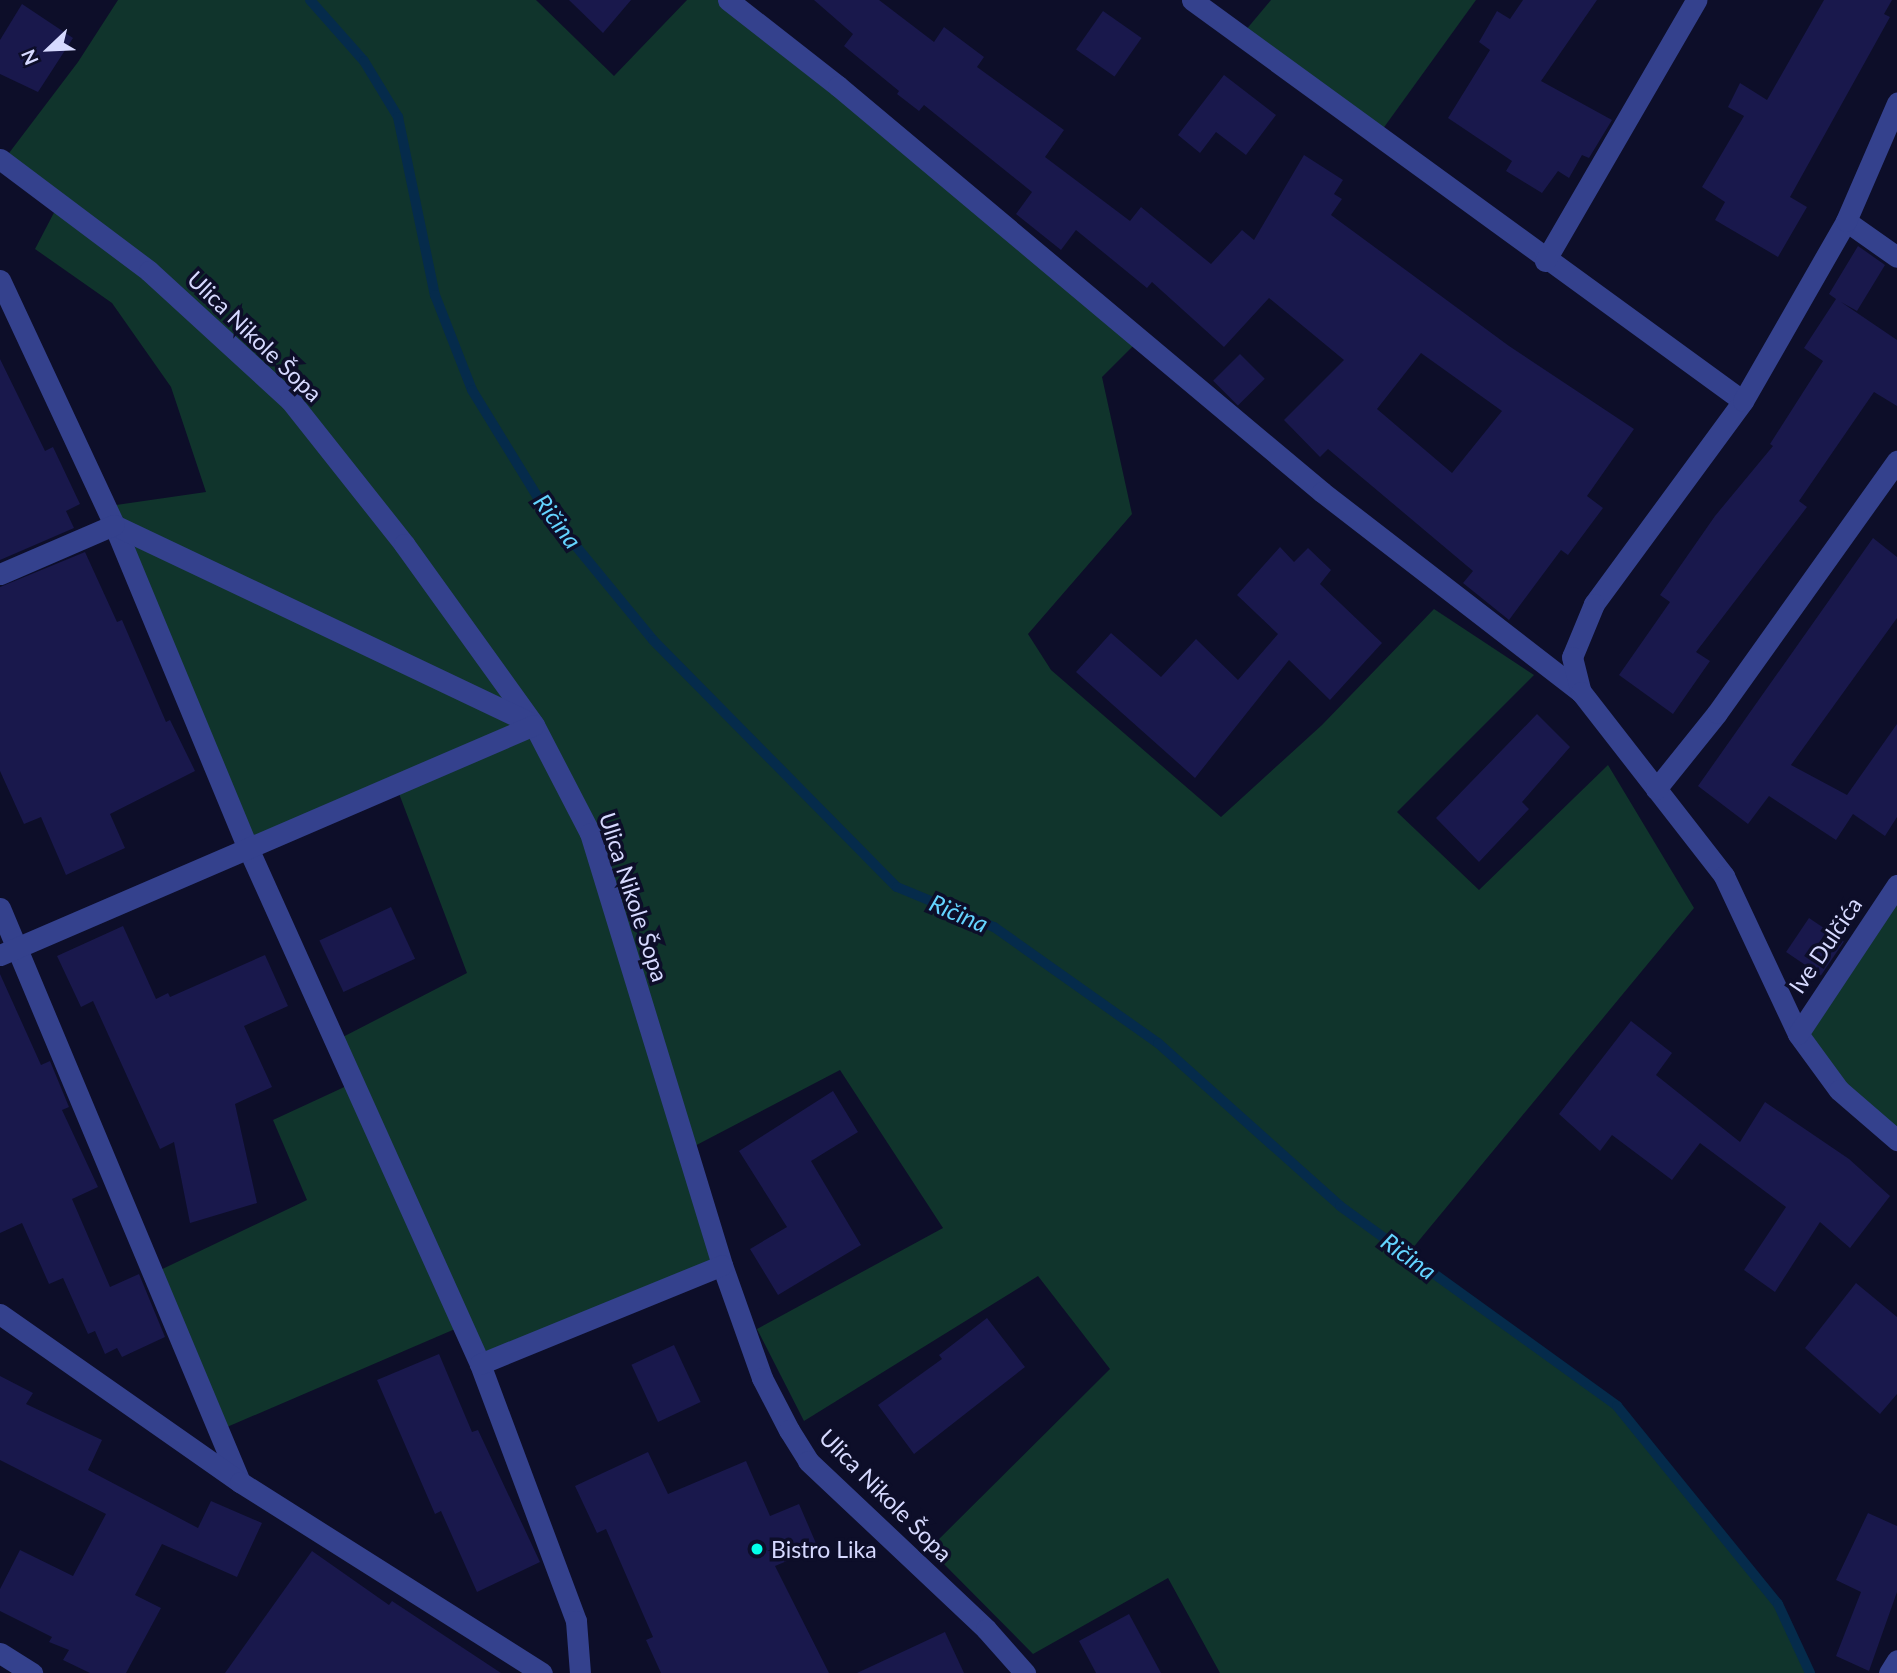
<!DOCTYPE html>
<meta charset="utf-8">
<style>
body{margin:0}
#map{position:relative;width:1897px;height:1673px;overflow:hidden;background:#0d0e29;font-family:Lato,sans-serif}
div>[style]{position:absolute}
.green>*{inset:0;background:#10342c}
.stream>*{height:10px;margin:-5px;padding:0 5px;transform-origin:5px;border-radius:5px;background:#052b4b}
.building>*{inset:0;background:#19184c;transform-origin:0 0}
.minor>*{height:21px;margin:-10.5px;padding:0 10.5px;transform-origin:10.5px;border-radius:10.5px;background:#34418d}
.dots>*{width:19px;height:19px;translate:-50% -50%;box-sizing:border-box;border:4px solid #0d0e29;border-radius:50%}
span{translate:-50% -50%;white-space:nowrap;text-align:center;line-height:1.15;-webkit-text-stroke:7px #0d0e29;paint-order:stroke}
.street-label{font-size:23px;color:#d6d9ff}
.poi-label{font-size:23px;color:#d6d9ff}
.left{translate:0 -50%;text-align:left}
.water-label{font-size:24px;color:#64d4ff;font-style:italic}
.north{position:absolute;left:14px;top:14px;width:70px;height:70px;-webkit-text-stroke:5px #0d0e29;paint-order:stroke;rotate:247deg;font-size:19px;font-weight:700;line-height:28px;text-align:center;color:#d6d9ff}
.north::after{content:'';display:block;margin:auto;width:24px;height:32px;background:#d6d9ff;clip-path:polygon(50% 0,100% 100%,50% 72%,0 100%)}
</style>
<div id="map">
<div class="green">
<div style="clip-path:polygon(118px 0,536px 0,614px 76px,687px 0,728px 0,1140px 339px,1102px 377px,1132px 514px,1028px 634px,1051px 670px,1221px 817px,1322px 725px,1434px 609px,1534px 675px,1397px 812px,1479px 890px,1608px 765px,1694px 908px,1407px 1255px,1617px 1406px,1778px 1604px,1810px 1673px,1220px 1673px,1168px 1578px,1033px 1654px,929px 1549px,1110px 1369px,1038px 1276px,804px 1421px,757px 1329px,943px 1228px,840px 1070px,687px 1150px,722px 1265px,480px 1364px,462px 1326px,220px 1430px,154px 1273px,307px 1200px,273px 1120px,353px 1083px,337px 1040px,467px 973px,395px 783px,248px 848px,116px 505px,206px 492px,171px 387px,112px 303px,35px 249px,59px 203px,3px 161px,78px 62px)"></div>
<div style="clip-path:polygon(1271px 0,1476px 0,1377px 137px,1240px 37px)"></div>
<div style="clip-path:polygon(1897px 885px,1897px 1140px,1798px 1034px)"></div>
</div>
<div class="stream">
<div style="left:310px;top:0;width:81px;rotate:48.5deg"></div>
<div style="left:364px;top:61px;width:66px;rotate:58.7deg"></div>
<div style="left:398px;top:117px;width:182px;rotate:78.3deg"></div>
<div style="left:435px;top:295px;width:102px;rotate:68.7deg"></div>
<div style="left:472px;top:390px;width:136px;rotate:58.5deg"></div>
<div style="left:543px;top:506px;width:173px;rotate:50.6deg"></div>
<div style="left:653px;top:640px;width:347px;rotate:45.4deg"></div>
<div style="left:897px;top:887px;width:105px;rotate:22.4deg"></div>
<div style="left:994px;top:927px;width:201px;rotate:35.3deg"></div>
<div style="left:1158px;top:1043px;width:244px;rotate:41.8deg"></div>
<div style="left:1340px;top:1206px;width:342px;rotate:35.8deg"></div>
<div style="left:1617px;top:1406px;width:255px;rotate:50.9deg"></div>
<div style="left:1778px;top:1604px;width:76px;rotate:65.1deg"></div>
</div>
<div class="building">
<div style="clip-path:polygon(569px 0,631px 0,603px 33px)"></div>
<div style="clip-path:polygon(evenodd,814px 0,879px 0,934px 42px,944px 27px,984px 57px,977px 67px,1064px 130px,1045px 157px,1130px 221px,1141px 207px,1211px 264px,1242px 230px,1254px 240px,1304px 155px,1343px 180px,1334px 194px,1342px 199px,1331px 215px,1509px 346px,1634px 429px,1587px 496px,1603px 508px,1568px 555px,1561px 550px,1509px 620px,1463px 583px,1473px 571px,1328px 449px,1320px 457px,1284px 420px,1344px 360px,1269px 298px,1224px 347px,1152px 282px,1147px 288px,1076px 230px,1061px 250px,1016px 214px,1032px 192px,924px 105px,919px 111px,897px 94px,899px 91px,844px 46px,853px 34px,814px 0,1421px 353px,1502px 411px,1452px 473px,1377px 409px,1421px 353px)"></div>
<div style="clip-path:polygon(1523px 0,1597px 0,1541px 81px,1612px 120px,1589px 158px,1582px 155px,1569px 178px,1558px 171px,1542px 193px,1506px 171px,1512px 161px,1448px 118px,1490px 50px,1479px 42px,1497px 11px,1510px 19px)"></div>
<div style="clip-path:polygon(1824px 0,1892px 0,1884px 14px,1890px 17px,1790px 197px,1807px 207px,1778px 257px,1715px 220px,1725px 202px,1702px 187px,1744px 116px,1728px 107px,1740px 83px,1767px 100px)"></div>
<div style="clip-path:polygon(22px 4px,73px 38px,38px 92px,0 74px,0 40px)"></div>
<div style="left:1103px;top:11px;width:47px;height:47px;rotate:35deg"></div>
<div style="clip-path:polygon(1224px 75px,1276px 115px,1246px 155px,1216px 132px,1200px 153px,1178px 135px)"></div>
<div style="clip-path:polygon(1858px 246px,1885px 265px,1857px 311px,1841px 302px,1897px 340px,1897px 406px,1874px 392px,1799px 501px,1807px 507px,1696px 652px,1710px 661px,1673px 714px,1619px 675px,1670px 602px,1660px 595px,1715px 516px,1773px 446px,1770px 444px,1823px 361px,1804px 348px,1836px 299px,1829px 294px)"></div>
<div style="left:1240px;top:354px;width:35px;height:38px;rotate:45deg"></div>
<div style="clip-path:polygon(0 359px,45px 451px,53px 447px,80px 504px,66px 511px,74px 528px,0 560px)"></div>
<div style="clip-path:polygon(1873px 538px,1897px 557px,1897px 618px,1791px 765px,1847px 795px,1897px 724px,1897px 817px,1885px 836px,1853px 814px,1836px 840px,1769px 796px,1748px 824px,1698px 786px)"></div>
<div style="clip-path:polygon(1280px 547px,1294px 562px,1308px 548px,1331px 570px,1320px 584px,1382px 643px,1330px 700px,1289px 660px,1195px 778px,1076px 672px,1111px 633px,1161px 677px,1196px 639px,1238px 680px,1278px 634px,1237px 595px)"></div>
<div style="clip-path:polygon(85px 552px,117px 622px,122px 620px,166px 722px,170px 720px,195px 771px,110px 814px,125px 848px,66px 875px,41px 817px,24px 824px,0 771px,0 587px)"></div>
<div style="clip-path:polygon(1537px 714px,1570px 747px,1522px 802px,1529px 809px,1479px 862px,1436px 818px)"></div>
<div style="left:391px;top:907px;width:57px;height:79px;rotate:65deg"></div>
<div style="left:1809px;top:918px;width:42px;height:41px;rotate:34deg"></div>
<div style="clip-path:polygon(123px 926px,156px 999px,168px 993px,170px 997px,265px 955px,288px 1006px,244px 1026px,272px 1087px,235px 1104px,257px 1203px,190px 1223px,174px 1142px,160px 1149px,93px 1001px,81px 1007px,57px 956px)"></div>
<div style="clip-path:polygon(0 974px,41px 1065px,50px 1061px,69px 1107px,62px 1110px,98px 1187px,72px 1199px,110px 1287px,139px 1274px,165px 1337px,122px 1357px,117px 1348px,105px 1354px,95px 1331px,88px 1334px,63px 1278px,49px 1284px,22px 1223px,0 1233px)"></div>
<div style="clip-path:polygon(1631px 1021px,1672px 1053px,1656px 1075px,1740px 1142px,1765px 1102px,1849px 1159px,1890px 1196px,1850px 1248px,1820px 1222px,1775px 1292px,1744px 1270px,1786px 1207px,1700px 1143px,1672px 1180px,1612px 1135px,1600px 1151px,1559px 1114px)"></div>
<div style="clip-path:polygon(833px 1091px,858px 1132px,811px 1161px,861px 1245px,778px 1295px,750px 1249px,787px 1227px,739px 1151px)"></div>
<div style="clip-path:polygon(1856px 1283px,1897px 1317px,1897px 1394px,1880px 1414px,1805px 1348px)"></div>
<div style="clip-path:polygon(987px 1318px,1025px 1367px,914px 1454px,878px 1405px,942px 1359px,939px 1355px)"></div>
<div style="left:674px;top:1345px;width:63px;height:47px;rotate:65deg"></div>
<div style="clip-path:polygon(439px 1354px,472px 1432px,478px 1430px,540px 1562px,477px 1592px,441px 1511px,435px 1514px,377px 1380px)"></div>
<div style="clip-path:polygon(0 1376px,33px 1393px,26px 1404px,102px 1440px,88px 1470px,198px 1528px,211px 1501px,262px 1523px,237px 1577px,162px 1544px,135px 1595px,161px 1608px,126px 1673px,90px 1673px,63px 1660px,69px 1650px,49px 1642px,52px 1637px,0 1611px,0 1589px,20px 1550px,73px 1576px,106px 1514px,0 1460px)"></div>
<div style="clip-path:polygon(648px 1452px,668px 1494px,746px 1461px,770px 1516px,799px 1504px,818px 1548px,775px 1566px,829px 1673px,661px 1673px,646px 1640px,653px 1637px,606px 1529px,597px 1533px,575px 1486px)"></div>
<div style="clip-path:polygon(1868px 1513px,1897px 1526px,1897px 1592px,1869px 1671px,1836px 1656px,1861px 1592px,1836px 1580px)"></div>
<div style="clip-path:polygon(312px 1551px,389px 1605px,392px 1601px,501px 1673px,225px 1673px)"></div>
<div style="clip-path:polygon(1129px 1614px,1161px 1673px,1096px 1673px,1079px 1641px)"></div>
<div style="clip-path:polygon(945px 1632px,964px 1673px,857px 1673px)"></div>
</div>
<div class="minor">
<div style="left:728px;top:0;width:140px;rotate:38deg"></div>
<div style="left:838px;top:86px;width:632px;rotate:39.99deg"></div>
<div style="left:1322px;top:492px;width:327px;rotate:37.7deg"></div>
<div style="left:1192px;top:0;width:681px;rotate:36.05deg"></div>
<div style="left:1743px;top:401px;width:252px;rotate:126.3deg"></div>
<div style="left:1594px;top:604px;width:57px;rotate:112.5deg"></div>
<div style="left:1572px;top:657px;width:36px;rotate:76deg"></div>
<div style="left:1581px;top:692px;width:233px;rotate:52.1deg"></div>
<div style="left:1724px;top:876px;width:174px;rotate:64.9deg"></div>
<div style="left:1798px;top:1034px;width:69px;rotate:53.8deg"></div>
<div style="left:1839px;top:1090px;width:77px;rotate:40.8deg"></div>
<div style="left:0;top:159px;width:186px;rotate:36.9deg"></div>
<div style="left:149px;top:271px;width:191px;rotate:42.5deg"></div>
<div style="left:290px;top:400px;width:184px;rotate:51.6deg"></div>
<div style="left:404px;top:544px;width:223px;rotate:54.3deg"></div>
<div style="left:534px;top:725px;width:122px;rotate:62.6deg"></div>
<div style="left:590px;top:833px;width:452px;rotate:73deg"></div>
<div style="left:722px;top:1265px;width:120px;rotate:70.5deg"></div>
<div style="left:762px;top:1378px;width:59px;rotate:62.6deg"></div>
<div style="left:789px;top:1430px;width:36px;rotate:58deg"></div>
<div style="left:808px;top:1461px;width:245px;rotate:43.3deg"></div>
<div style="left:986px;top:1629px;width:59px;rotate:48.4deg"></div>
<div style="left:1846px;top:221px;width:62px;rotate:35.2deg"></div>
<div style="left:1545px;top:261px;width:302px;rotate:-59.9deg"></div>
<div style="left:0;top:280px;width:270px;rotate:65deg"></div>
<div style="left:114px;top:525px;width:350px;rotate:67.5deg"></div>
<div style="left:248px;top:848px;width:566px;rotate:65.79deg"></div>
<div style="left:480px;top:1364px;width:274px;rotate:69.5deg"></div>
<div style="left:576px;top:1621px;width:52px;rotate:85.6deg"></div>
<div style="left:1743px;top:401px;width:207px;rotate:-60.2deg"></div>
<div style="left:1846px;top:221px;width:129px;rotate:-66.6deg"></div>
<div style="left:114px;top:525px;width:464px;rotate:25.4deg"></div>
<div style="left:0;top:574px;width:124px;rotate:-23.3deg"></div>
<div style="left:1656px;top:789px;width:97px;rotate:-51.2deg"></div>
<div style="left:1717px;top:713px;width:310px;rotate:-54.5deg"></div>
<div style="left:0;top:908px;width:622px;rotate:67.31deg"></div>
<div style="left:0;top:955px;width:581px;rotate:-23.3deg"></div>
<div style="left:1798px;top:1034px;width:179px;rotate:-56.4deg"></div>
<div style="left:0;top:1314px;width:293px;rotate:35deg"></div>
<div style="left:240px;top:1482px;width:357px;rotate:32.3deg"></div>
<div style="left:480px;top:1364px;width:261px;rotate:-22.2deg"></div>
<div style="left:0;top:1653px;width:38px;rotate:32deg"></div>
<div style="left:1889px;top:1673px;width:15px;rotate:-58deg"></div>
</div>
<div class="dots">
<div style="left:757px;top:1549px;background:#02ffea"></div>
</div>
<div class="street-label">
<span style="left:255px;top:336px;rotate:44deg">Ulica Nikole Šopa</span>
<span style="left:634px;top:897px;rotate:72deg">Ulica Nikole Šopa</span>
<span style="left:1825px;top:945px;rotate:-56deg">Ive Dulčića</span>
<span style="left:886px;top:1495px;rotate:45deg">Ulica Nikole Šopa</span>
</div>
<div class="poi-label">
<span class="left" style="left:771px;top:1549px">Bistro Lika</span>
</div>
<div class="water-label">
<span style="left:558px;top:521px;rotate:53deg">Ričina</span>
<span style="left:959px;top:913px;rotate:23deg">Ričina</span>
<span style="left:1409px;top:1256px;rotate:36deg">Ričina</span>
</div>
<div class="north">N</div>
</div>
